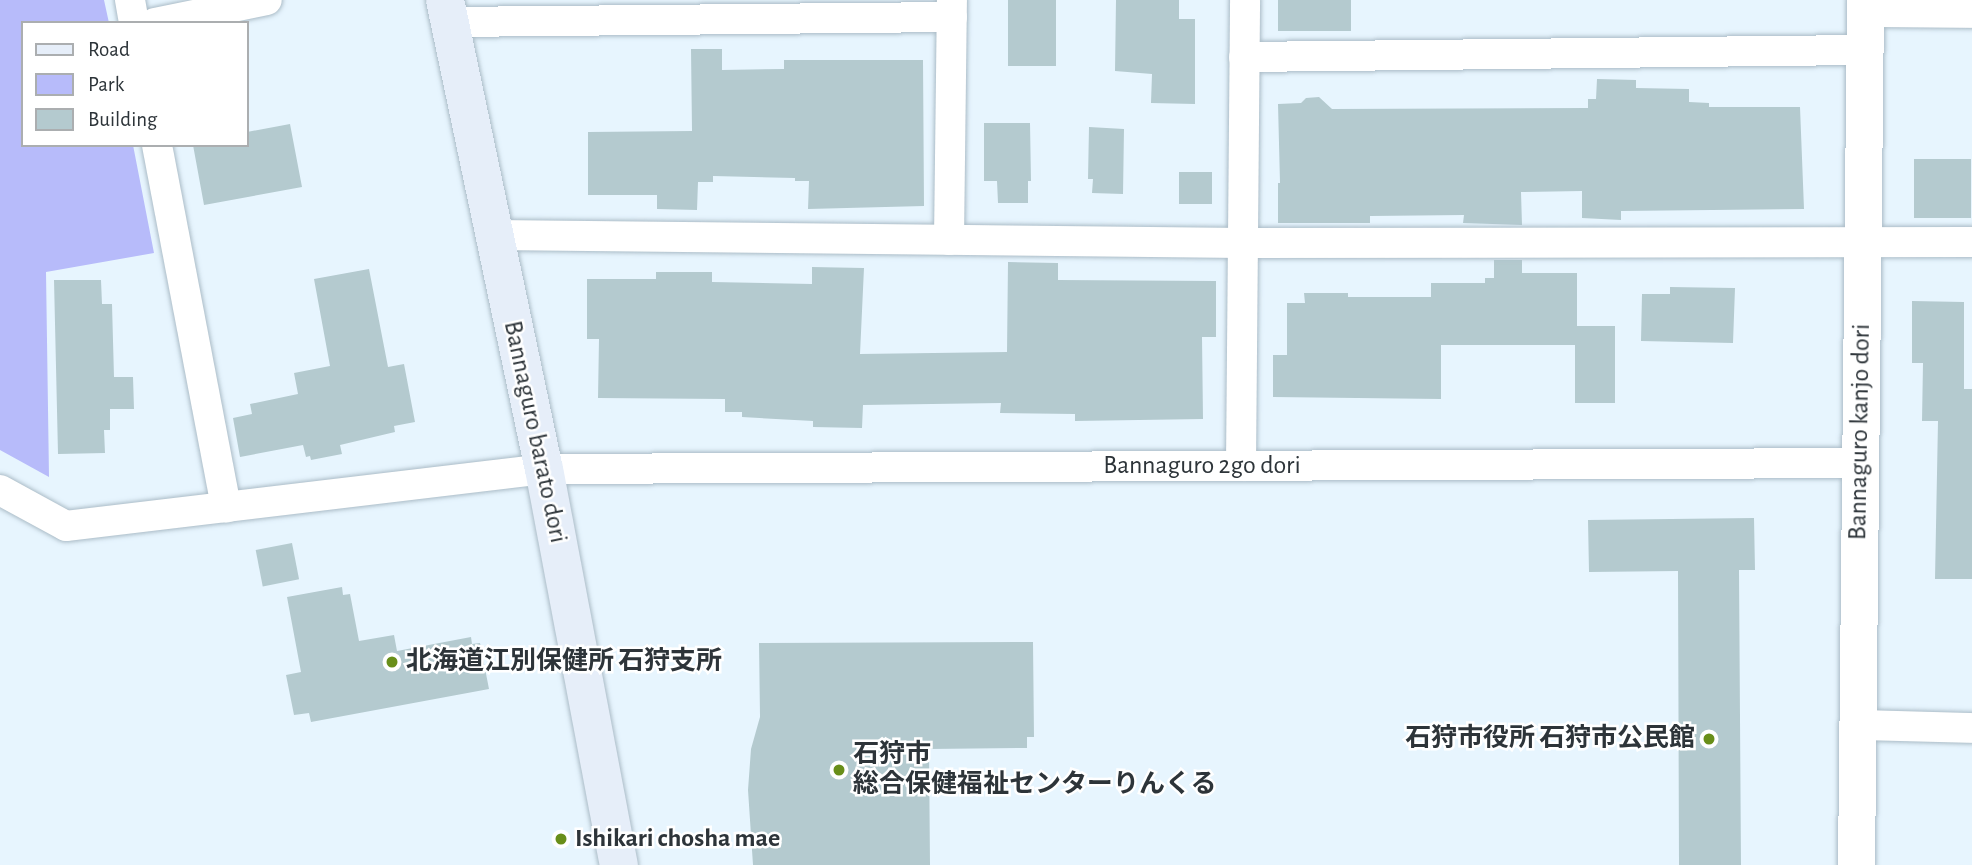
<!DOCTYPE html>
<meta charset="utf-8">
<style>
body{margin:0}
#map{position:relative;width:1972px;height:865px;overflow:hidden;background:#e7f5fe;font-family:"Alegreya Sans","Noto Sans JP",sans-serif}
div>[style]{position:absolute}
.green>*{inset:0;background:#b7bbfa}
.building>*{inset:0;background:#b4cacf;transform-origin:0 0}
.roads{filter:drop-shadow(0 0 2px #abbcc7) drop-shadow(0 0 2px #abbcc7)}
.minor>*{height:30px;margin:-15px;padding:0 15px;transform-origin:15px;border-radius:15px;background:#fff}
.tertiary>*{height:37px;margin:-18.5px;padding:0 18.5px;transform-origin:18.5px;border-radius:18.5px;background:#fff}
.secondary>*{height:38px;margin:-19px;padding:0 19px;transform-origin:19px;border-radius:19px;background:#e6eef9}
.dots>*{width:19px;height:19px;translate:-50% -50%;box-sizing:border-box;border:4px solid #fff;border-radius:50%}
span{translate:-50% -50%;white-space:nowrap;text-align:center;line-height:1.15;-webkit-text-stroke:5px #fff;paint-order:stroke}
.street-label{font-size:26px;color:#2d3439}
.poi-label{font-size:26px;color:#2d3439;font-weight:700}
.left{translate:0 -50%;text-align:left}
.right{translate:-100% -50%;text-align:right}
.legend{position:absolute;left:21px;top:21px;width:228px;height:126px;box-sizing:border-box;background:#fff;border:2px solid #abaeb0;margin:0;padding:9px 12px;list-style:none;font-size:21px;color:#2d3439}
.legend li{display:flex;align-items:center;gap:14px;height:35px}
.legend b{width:35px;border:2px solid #abaeb0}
</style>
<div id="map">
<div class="green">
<div style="clip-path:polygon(0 0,104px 0,109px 23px,23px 23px,23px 145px,133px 145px,154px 253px,46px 272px,49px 477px,0 450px)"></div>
</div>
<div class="building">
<div style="left:1008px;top:0;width:48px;height:66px"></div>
<div style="clip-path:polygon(1116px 0,1179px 0,1179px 19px,1195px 19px,1195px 104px,1151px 103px,1152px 74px,1115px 71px)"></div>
<div style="left:1278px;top:0;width:73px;height:31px"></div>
<div style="clip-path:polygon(691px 49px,722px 49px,722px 70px,784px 69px,784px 60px,923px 60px,924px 206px,808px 209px,809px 181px,795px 181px,795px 178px,713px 176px,713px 182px,698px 182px,697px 210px,657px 209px,657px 195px,588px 195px,588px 132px,692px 131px)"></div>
<div style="clip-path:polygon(1597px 79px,1636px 80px,1636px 88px,1689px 89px,1689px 102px,1709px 103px,1709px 107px,1800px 107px,1804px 209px,1621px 211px,1621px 220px,1582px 218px,1582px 191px,1521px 192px,1522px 225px,1463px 223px,1464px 215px,1370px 216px,1370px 223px,1278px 223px,1278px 183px,1280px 183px,1278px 104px,1301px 103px,1306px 98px,1319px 97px,1332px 109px,1588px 108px,1588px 99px,1596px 99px)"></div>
<div style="clip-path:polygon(984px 123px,1030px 123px,1031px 181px,1028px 181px,1028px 203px,998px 203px,997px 181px,984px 181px)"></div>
<div style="clip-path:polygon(290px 124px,302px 187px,204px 205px,193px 145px,247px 145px,247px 132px)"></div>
<div style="clip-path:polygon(1089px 127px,1124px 129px,1123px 194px,1092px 193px,1093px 179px,1088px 179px)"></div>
<div style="left:1914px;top:159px;width:57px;height:59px"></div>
<div style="left:1179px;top:172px;width:33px;height:32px"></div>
<div style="clip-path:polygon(1494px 260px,1522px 260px,1522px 273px,1577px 273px,1577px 326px,1615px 326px,1615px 403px,1575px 403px,1575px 345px,1441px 345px,1441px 399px,1273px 397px,1273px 355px,1287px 355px,1287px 303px,1305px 303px,1304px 293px,1348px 293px,1348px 297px,1431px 297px,1431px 283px,1485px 283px,1485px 278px,1494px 278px)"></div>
<div style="clip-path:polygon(1008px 262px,1058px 263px,1058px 280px,1216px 281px,1216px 337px,1202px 337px,1203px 419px,1075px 421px,1075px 414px,1000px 413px,1001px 403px,863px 405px,862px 428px,813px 427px,813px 421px,742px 417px,742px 412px,725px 412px,725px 399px,598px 398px,599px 339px,587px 339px,587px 279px,656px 279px,656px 272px,712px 272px,712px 282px,812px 284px,812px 267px,864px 268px,860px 354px,1007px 352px)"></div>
<div style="clip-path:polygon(369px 269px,388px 367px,404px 364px,415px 422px,394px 426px,395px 432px,340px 445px,342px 454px,311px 460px,310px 456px,306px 457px,303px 445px,240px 457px,233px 418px,252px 414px,250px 404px,298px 394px,294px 373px,330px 366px,314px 279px)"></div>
<div style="clip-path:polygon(54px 280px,101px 280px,102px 304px,112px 304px,114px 377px,133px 377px,134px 409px,110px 409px,110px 430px,104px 430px,105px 453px,58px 454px)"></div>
<div style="clip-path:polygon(1670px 287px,1735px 288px,1733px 343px,1641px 341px,1642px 294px,1670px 294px)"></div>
<div style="clip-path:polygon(1912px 301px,1964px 302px,1964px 389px,1972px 389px,1972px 579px,1935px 579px,1938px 421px,1922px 421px,1923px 363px,1912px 363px)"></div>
<div style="clip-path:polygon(1754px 518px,1755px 570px,1739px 570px,1741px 865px,1679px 865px,1678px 571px,1589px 572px,1588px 520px)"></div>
<div style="left:292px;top:543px;width:37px;height:37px;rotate:79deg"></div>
<div style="clip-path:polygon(342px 587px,343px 595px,350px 594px,359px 641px,394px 635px,397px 651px,471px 637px,472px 644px,480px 643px,489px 689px,311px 722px,309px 713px,294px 715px,286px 675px,301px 672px,287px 597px)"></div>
<div style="clip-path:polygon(1033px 642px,1034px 737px,1027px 737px,1027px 748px,929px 749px,930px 865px,753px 865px,748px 790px,751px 749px,760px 717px,759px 643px)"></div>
</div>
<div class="roads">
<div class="minor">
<div style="left:130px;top:0;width:23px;rotate:80deg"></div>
<div style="left:1865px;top:12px;width:107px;rotate:0.5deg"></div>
<div style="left:449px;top:22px;width:503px;rotate:-0.57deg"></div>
<div style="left:155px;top:23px;width:114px;rotate:-11.6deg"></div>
<div style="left:1244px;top:57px;width:620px;rotate:-0.65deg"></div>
<div style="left:157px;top:145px;width:369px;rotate:79.2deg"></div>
<div style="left:494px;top:235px;width:749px;rotate:0.61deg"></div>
<div style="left:1243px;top:243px;width:729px;rotate:-0.08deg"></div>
<div style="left:949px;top:240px;width:240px;rotate:-89.3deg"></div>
<div style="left:1241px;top:466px;width:466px;rotate:-89.5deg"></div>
<div style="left:0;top:490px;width:75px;rotate:28.6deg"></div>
<div style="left:66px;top:526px;width:481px;rotate:-6.8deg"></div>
<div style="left:544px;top:469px;width:1316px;rotate:-0.26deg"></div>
<div style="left:1858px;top:725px;width:114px;rotate:1.5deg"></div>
</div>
<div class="tertiary">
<div style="left:1856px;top:865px;width:865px;rotate:-89.4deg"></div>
</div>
<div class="secondary">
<div style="left:445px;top:0;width:479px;rotate:78.1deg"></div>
<div style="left:544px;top:469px;width:403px;rotate:79.3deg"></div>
</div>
</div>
<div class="dots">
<div style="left:392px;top:662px;background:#688e19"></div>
<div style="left:1709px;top:739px;background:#688e19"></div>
<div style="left:839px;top:770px;background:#688e19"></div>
<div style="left:561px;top:839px;background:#688e19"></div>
</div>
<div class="street-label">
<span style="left:535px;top:432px;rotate:78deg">Bannaguro barato dori</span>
<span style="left:1860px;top:432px;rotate:-89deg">Bannaguro kanjo dori</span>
<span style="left:1202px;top:466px">Bannaguro 2go dori</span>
</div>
<div class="poi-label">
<span class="left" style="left:406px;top:662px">北海道江別保健所 石狩支所</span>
<span class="right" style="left:1695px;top:739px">石狩市役所 石狩市公民館</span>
<span class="left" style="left:853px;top:770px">石狩市<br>総合保健福祉センターりんくる</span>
<span class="left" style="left:575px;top:839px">Ishikari chosha mae</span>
</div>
<ul class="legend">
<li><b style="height:9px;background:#e6eef9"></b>Road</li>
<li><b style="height:19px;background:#b7bbfa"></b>Park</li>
<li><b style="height:19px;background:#b4cacf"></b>Building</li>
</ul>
</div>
